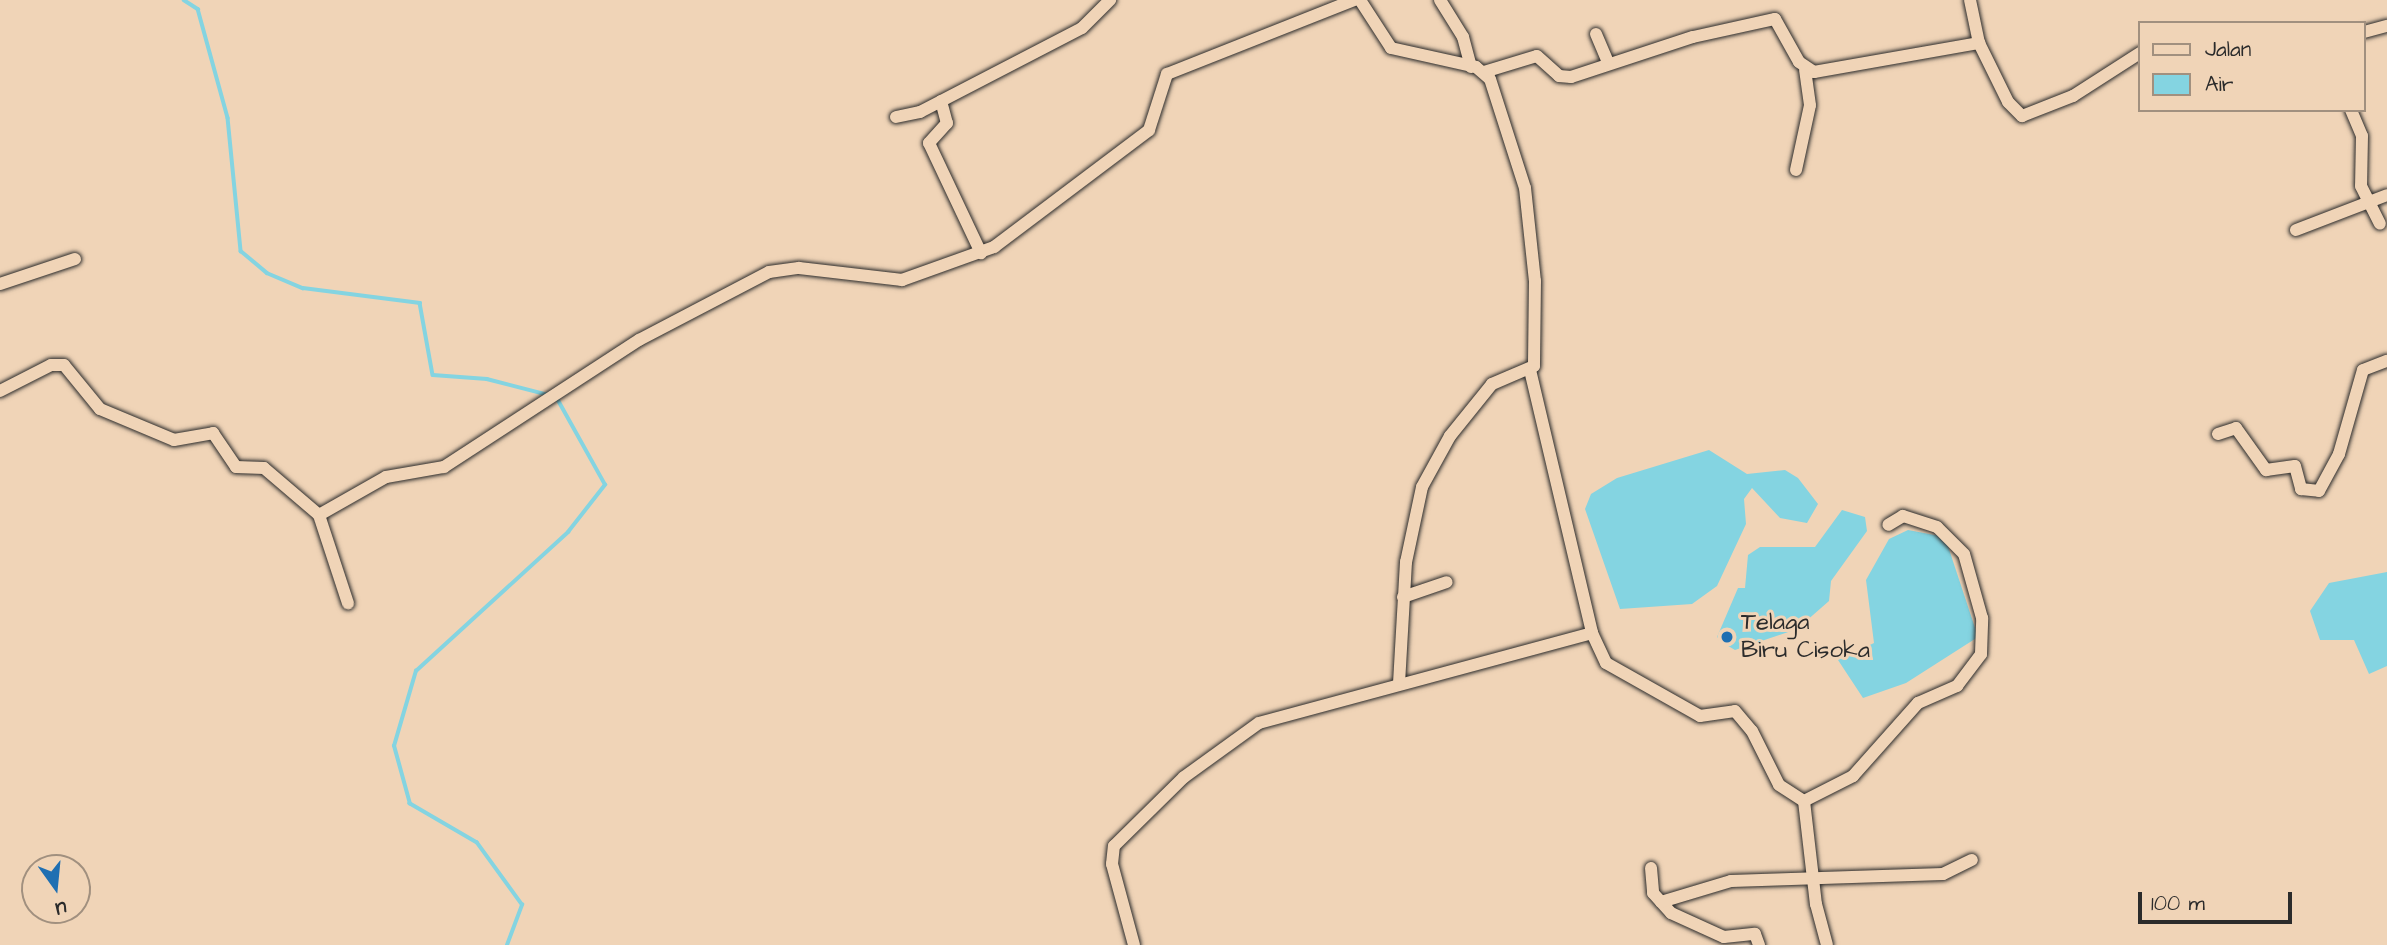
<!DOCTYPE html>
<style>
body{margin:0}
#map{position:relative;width:2387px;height:945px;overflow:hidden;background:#f0d4b7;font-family:"Architects Daughter",sans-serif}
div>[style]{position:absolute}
.water>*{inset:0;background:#84d4e1}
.stream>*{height:3.5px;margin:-1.75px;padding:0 1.75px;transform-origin:1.75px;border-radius:1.75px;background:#84d4e1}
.roads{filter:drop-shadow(0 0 2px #2b2b2b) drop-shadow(0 0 2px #2b2b2b)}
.minor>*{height:12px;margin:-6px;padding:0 6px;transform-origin:6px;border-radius:6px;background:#f0d4b7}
.dots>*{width:19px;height:19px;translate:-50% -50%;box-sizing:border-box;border:4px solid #f0d4b7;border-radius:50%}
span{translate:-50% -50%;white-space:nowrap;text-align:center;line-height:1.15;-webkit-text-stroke:6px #f0d4b7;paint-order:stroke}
.poi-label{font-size:24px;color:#2b2b2b}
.left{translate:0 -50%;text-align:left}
.legend{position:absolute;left:2138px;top:21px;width:228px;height:91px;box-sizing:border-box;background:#f0d4b7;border:2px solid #a1907f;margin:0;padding:9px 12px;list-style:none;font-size:21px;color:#2b2b2b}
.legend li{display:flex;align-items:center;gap:14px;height:35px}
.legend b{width:35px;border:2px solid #a1907f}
.north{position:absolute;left:21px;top:854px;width:70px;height:70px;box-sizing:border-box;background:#f0d4b7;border:2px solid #a1907f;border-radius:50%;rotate:165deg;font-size:19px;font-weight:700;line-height:28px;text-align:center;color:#2b2b2b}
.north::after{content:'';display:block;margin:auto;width:24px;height:32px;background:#1f6fb2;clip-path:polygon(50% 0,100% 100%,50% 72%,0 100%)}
.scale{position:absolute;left:2138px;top:892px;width:154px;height:32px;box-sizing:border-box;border:4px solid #2b2b2b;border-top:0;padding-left:9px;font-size:21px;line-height:24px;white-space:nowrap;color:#2b2b2b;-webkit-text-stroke:5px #f0d4b7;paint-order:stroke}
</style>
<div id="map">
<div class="water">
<div style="clip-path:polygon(1709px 450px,1747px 474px,1785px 470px,1798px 478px,1818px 504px,1807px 523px,1780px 518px,1752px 488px,1744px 499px,1746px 524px,1717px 586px,1692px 604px,1620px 609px,1585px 509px,1591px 494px,1617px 478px)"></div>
<div style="clip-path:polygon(1842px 510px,1865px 517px,1867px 531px,1831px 581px,1829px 601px,1797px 629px,1735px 650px,1723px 643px,1717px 637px,1738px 588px,1745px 588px,1748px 555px,1760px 547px,1815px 547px)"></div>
<div style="clip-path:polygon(1908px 530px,1945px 537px,1978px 637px,1906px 683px,1863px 698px,1838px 660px,1874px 643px,1866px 580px,1889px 539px)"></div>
<div style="clip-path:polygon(2387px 572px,2387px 666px,2369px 674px,2354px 640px,2320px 640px,2310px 611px,2329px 583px)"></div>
</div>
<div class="stream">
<div style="left:184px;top:0;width:17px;rotate:33deg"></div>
<div style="left:198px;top:9px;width:113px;rotate:74.6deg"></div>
<div style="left:228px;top:118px;width:134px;rotate:84.4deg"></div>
<div style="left:241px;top:251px;width:34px;rotate:40deg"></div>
<div style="left:267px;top:273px;width:39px;rotate:23deg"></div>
<div style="left:303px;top:288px;width:118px;rotate:7.3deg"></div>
<div style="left:420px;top:303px;width:73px;rotate:79.8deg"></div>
<div style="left:433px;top:375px;width:54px;rotate:4.2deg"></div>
<div style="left:487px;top:379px;width:64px;rotate:14.5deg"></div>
<div style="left:507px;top:945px;width:43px;rotate:-69.4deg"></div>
<div style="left:522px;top:905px;width:77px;rotate:-126deg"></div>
<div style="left:477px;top:843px;width:78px;rotate:-149.8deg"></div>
<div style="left:410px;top:804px;width:60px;rotate:-105.4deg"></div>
<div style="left:394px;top:746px;width:78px;rotate:-73.7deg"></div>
<div style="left:416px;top:671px;width:206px;rotate:-42.4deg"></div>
<div style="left:568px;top:532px;width:60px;rotate:-51.8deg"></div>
<div style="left:605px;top:485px;width:101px;rotate:-119.1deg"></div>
</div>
<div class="roads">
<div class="minor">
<div style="left:1360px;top:0;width:57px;rotate:57.1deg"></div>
<div style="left:1391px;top:48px;width:87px;rotate:12.6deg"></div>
<div style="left:1476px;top:67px;width:18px;rotate:41deg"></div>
<div style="left:1490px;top:79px;width:114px;rotate:72.2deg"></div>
<div style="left:1525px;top:188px;width:94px;rotate:83.9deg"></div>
<div style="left:1535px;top:281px;width:85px;rotate:90.7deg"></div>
<div style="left:1534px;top:366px;width:46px;rotate:156.8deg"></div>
<div style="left:1492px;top:384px;width:67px;rotate:128.9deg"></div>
<div style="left:1450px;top:436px;width:58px;rotate:118.8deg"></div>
<div style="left:1422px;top:487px;width:77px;rotate:102deg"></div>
<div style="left:1406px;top:562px;width:122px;rotate:93.3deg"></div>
<div style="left:1440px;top:0;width:44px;rotate:58.1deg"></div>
<div style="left:1463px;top:37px;width:31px;rotate:75deg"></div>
<div style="left:1970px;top:0;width:44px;rotate:78.2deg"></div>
<div style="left:2364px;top:32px;width:24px;rotate:-15deg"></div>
<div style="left:1596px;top:34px;width:30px;rotate:67deg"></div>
<div style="left:1484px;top:72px;width:55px;rotate:-16.8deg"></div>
<div style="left:1537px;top:56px;width:30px;rotate:42deg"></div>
<div style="left:1559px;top:76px;width:12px;rotate:5deg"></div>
<div style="left:1571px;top:77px;width:128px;rotate:-18.2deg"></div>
<div style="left:1693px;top:37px;width:84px;rotate:-12.4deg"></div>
<div style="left:1775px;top:19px;width:49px;rotate:60.8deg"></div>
<div style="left:1799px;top:62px;width:18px;rotate:34deg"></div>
<div style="left:1814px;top:72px;width:168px;rotate:-10deg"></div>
<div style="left:1979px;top:43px;width:66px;rotate:63.8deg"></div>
<div style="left:2008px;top:102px;width:20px;rotate:45deg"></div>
<div style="left:2022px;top:116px;width:55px;rotate:-21.4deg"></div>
<div style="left:2073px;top:96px;width:80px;rotate:-32.7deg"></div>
<div style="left:941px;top:101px;width:23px;rotate:75deg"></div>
<div style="left:947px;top:123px;width:27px;rotate:132deg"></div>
<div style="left:929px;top:143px;width:122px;rotate:64.7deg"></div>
<div style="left:2351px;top:110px;width:28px;rotate:67deg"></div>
<div style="left:2362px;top:136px;width:50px;rotate:91.1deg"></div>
<div style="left:2361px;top:186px;width:42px;rotate:63.4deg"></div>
<div style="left:896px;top:117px;width:25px;rotate:-12deg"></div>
<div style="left:920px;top:112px;width:182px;rotate:-27.4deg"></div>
<div style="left:1082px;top:28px;width:40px;rotate:-45deg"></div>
<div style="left:1796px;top:170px;width:66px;rotate:-77.8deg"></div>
<div style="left:1810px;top:105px;width:35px;rotate:-98deg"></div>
<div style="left:2296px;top:230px;width:97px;rotate:-21deg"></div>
<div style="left:0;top:284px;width:79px;rotate:-18.4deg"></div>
<div style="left:1530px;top:370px;width:270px;rotate:76.7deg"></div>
<div style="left:1592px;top:633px;width:33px;rotate:65deg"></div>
<div style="left:1606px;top:663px;width:108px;rotate:29.4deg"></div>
<div style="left:1700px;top:716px;width:35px;rotate:-8deg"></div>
<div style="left:1735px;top:711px;width:26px;rotate:50deg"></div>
<div style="left:1752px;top:731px;width:60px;rotate:63.4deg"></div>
<div style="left:1779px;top:785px;width:30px;rotate:33deg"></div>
<div style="left:1804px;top:801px;width:55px;rotate:-27deg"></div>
<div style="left:1853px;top:776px;width:98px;rotate:-48.3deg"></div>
<div style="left:1918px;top:703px;width:43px;rotate:-23.6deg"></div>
<div style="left:1957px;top:686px;width:40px;rotate:-53deg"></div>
<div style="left:1981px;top:654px;width:36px;rotate:-88deg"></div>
<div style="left:1982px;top:618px;width:66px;rotate:-105.7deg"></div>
<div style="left:1964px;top:554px;width:38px;rotate:-135deg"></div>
<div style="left:1937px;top:527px;width:36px;rotate:-162deg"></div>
<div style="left:1903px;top:516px;width:17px;rotate:149deg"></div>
<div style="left:0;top:391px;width:57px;rotate:-27deg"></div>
<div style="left:51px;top:365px;width:13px"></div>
<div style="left:64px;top:365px;width:57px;rotate:50.7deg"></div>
<div style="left:100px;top:409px;width:80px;rotate:22.7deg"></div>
<div style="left:174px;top:440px;width:40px;rotate:-10deg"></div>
<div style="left:213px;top:433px;width:41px;rotate:55.9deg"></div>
<div style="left:236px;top:467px;width:28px;rotate:2deg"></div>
<div style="left:264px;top:468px;width:72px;rotate:40.5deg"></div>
<div style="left:319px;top:515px;width:77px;rotate:-29.6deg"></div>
<div style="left:386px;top:477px;width:59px;rotate:-9.8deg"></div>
<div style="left:444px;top:467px;width:233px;rotate:-33.1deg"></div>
<div style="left:639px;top:340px;width:147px;rotate:-27.6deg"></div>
<div style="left:769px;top:272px;width:30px;rotate:-8deg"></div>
<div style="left:799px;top:268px;width:104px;rotate:6.6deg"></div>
<div style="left:902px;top:280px;width:98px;rotate:-19.7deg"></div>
<div style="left:994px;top:247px;width:194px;rotate:-37deg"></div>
<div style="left:1149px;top:130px;width:59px;rotate:-72.2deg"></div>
<div style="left:1167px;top:74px;width:201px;rotate:-21.6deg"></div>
<div style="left:2218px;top:434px;width:19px;rotate:-18deg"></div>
<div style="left:2236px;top:428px;width:52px;rotate:54.5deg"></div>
<div style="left:2266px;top:470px;width:29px;rotate:-8deg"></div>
<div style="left:2295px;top:466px;width:24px;rotate:75deg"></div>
<div style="left:2301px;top:489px;width:18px;rotate:6deg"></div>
<div style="left:2319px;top:491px;width:42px;rotate:-61.6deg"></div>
<div style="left:2339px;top:454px;width:87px;rotate:-74.1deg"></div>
<div style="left:2363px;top:370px;width:26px;rotate:-21deg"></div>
<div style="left:319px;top:515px;width:93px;rotate:71.8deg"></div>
<div style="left:1403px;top:597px;width:46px;rotate:-18.8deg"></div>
<div style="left:1804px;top:801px;width:104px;rotate:83.4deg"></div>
<div style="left:1816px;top:904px;width:42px;rotate:75deg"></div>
<div style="left:1651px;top:868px;width:25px;rotate:85deg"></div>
<div style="left:1653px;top:893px;width:27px;rotate:48deg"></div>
<div style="left:1671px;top:913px;width:58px;rotate:24.4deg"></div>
<div style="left:1724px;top:937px;width:31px;rotate:-6deg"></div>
<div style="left:1755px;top:934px;width:12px;rotate:70deg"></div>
<div style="left:1661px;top:902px;width:73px;rotate:-16.7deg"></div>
<div style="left:1731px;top:881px;width:212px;rotate:-1.9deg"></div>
<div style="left:1943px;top:874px;width:32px;rotate:-26deg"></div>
<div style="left:1134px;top:945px;width:84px;rotate:-105.2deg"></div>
<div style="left:1112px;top:864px;width:18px;rotate:-84deg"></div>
<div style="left:1114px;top:846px;width:98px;rotate:-44.6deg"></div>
<div style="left:1184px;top:777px;width:92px;rotate:-35.8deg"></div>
<div style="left:1259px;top:723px;width:345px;rotate:-15.1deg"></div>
</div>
</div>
<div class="dots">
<div style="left:1727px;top:637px;background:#1f6fb2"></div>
</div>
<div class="poi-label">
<span class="left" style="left:1741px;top:637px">Telaga<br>Biru Cisoka</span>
</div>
<ul class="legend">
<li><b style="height:9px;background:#f0d4b7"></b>Jalan</li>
<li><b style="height:19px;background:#84d4e1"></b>Air</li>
</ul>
<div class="north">U</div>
<div class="scale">100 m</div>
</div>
